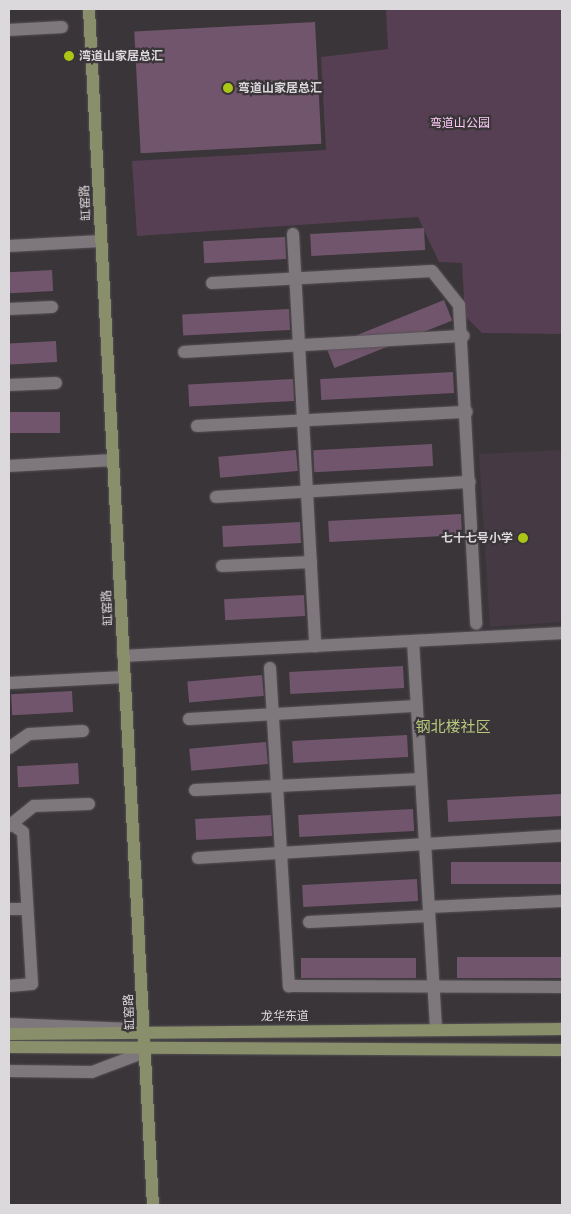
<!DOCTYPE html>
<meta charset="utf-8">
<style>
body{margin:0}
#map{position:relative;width:571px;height:1214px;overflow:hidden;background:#3a3539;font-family:Lato,"Noto Sans SC",sans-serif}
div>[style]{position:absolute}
.built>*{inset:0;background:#453a43}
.green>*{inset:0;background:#573f53}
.building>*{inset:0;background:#71556c;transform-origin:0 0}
.roads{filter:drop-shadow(0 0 1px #555255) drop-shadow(0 0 1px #555255)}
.minor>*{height:12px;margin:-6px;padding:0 6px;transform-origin:6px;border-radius:6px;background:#7e787d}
.major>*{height:12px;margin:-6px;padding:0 6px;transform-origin:6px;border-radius:6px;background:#898f6a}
.dots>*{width:14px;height:14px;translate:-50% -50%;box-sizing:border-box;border:2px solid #3a3539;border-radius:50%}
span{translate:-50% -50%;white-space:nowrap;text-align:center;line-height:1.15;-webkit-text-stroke:4.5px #3a3539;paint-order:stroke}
.poi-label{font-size:12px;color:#dcd9dc;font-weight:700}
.left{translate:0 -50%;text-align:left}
.right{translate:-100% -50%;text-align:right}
.park-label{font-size:12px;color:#fecaf5}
.street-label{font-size:12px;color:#dcd9dc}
.quarter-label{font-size:15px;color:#b7c87d}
.frame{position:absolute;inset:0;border:10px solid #dcd9dc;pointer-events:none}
</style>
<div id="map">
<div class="built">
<div style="clip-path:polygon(562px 450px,562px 622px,490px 627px,479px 454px)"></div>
</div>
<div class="green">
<div style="clip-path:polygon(386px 9px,562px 9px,562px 334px,482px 333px,465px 316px,462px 263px,439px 262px,418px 217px,137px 236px,132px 161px,326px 150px,321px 57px,388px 49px)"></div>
</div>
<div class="building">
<div style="left:315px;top:22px;width:122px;height:181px;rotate:87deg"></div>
<div style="left:424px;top:228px;width:22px;height:114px;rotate:87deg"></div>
<div style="left:285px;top:237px;width:22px;height:82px;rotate:87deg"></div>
<div style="left:52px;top:270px;width:21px;height:43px;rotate:87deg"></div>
<div style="left:444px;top:300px;width:22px;height:127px;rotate:68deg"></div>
<div style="left:289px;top:309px;width:21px;height:107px;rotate:87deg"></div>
<div style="left:56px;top:341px;width:21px;height:47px;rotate:87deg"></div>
<div style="left:453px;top:372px;width:21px;height:133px;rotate:87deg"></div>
<div style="left:293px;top:379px;width:22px;height:105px;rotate:87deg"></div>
<div style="left:60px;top:412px;width:21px;height:51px;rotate:90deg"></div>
<div style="left:432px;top:444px;width:22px;height:119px;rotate:87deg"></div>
<div style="left:296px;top:450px;width:21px;height:78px;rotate:85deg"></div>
<div style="left:461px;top:514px;width:21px;height:133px;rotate:87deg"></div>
<div style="left:300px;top:522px;width:21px;height:78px;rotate:87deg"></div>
<div style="left:304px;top:595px;width:21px;height:80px;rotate:87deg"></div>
<div style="left:403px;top:666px;width:22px;height:114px;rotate:87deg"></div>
<div style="left:262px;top:675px;width:21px;height:75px;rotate:85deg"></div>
<div style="left:72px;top:691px;width:21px;height:61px;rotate:87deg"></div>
<div style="left:407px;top:735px;width:22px;height:115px;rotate:87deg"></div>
<div style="left:266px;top:742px;width:22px;height:77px;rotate:85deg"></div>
<div style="left:78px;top:763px;width:21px;height:61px;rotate:87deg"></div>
<div style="left:561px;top:794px;width:22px;height:114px;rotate:87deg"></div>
<div style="left:413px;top:809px;width:22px;height:115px;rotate:87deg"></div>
<div style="left:271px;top:815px;width:21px;height:76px;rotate:87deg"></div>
<div style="left:562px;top:862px;width:22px;height:111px;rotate:90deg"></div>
<div style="left:417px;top:879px;width:22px;height:115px;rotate:87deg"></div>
<div style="left:457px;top:957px;width:105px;height:21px"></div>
<div style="left:301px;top:958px;width:115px;height:20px"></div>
</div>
<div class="roads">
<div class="minor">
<div style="left:9px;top:30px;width:53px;rotate:-3.2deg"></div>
<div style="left:293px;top:234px;width:413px;rotate:86.9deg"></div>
<div style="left:9px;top:246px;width:92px;rotate:-3.1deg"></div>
<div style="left:212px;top:283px;width:220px;rotate:-3.1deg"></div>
<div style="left:432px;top:271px;width:43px;rotate:51.5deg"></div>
<div style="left:459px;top:305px;width:319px;rotate:86.9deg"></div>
<div style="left:9px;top:309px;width:43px;rotate:-2.7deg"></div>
<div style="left:184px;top:352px;width:280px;rotate:-3.3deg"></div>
<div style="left:9px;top:385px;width:47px;rotate:-2.4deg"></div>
<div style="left:197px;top:426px;width:270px;rotate:-3deg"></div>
<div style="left:9px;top:466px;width:104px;rotate:-3.3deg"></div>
<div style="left:216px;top:497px;width:254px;rotate:-3.4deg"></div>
<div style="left:222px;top:566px;width:89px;rotate:-2.6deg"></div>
<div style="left:413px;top:641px;width:389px;rotate:86.6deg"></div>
<div style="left:123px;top:656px;width:440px;rotate:-3deg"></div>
<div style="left:270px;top:668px;width:319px;rotate:86.6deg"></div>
<div style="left:289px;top:986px;width:273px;rotate:0.2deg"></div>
<div style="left:9px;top:683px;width:115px;rotate:-3deg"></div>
<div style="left:189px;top:719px;width:228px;rotate:-3.3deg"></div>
<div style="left:9px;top:748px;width:24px;rotate:-35deg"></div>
<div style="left:29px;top:734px;width:54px;rotate:-3.2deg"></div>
<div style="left:195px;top:790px;width:226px;rotate:-2.8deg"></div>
<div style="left:9px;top:826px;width:32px;rotate:-39deg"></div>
<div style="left:34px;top:806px;width:55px;rotate:-2.1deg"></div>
<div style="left:198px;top:858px;width:365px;rotate:-3.5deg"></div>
<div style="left:429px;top:907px;width:133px;rotate:-2.6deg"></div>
<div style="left:9px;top:909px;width:18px"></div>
<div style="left:309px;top:922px;width:120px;rotate:-2.9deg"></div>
<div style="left:9px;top:986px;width:23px;rotate:-5deg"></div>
<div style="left:32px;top:984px;width:152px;rotate:-93.4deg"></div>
<div style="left:23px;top:832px;width:11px;rotate:-146deg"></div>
<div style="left:9px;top:1024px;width:122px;rotate:2.3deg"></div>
<div style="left:9px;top:1071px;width:83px;rotate:0.7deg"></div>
<div style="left:92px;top:1072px;width:57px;rotate:-20.7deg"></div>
</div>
<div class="major">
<div style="left:89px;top:9px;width:1198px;rotate:86.94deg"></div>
<div style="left:9px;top:1034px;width:553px;rotate:-0.52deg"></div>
<div style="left:9px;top:1047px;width:553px;rotate:0.31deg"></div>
</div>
</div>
<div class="dots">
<div style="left:69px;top:56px;background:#abc614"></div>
<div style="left:228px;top:88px;background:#abc614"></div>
<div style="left:523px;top:538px;background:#abc614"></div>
</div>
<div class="poi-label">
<span class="left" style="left:79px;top:56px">湾道山家居总汇</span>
<span class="left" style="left:238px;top:88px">弯道山家居总汇</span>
<span class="right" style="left:513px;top:538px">七十七号小学</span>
</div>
<div class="park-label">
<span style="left:460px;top:123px">弯道山公园</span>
</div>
<div class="street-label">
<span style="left:85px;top:203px;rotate:-93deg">缸窑路</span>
<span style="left:107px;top:608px;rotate:-93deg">缸窑路</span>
<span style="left:129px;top:1012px;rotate:-93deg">缸窑路</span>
<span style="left:285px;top:1016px">龙华东道</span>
</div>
<div class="quarter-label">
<span style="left:453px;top:727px">钢北楼社区</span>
</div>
<div class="frame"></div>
</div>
